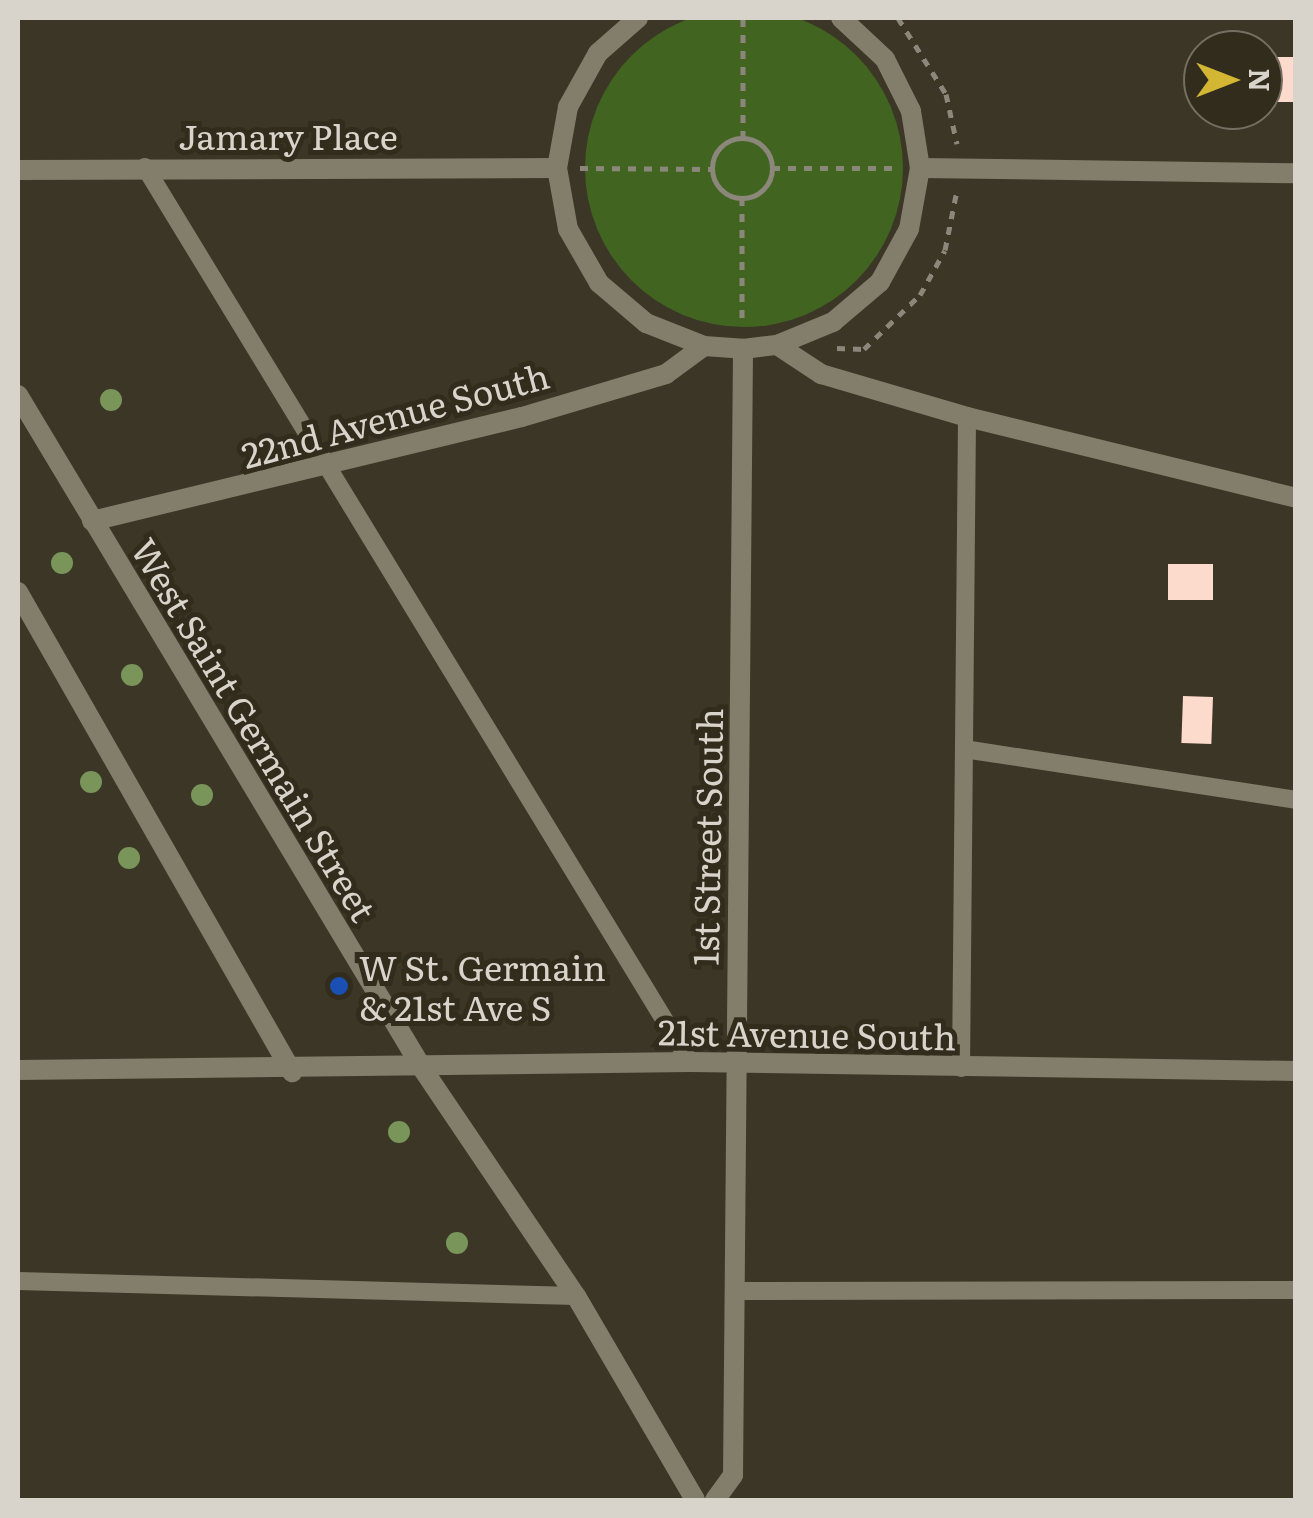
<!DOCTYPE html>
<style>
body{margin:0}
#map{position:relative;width:1313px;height:1518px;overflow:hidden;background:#3c3626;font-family:Literata,serif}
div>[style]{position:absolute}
.green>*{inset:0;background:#416521}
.round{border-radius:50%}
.building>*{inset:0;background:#fcdacc;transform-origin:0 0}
.path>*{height:5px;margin-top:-2.5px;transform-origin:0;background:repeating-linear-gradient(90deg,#8c877b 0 8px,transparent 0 16px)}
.path>.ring{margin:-2.5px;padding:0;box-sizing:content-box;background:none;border:5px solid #8c877b;border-radius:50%}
.service>*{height:18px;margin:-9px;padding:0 9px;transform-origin:9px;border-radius:9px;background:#837d6b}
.minor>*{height:20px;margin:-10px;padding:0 10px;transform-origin:10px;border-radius:10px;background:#837d6b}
.tertiary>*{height:20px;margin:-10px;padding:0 10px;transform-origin:10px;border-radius:10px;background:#837d6b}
.trees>*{width:22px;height:22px;margin:-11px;border-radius:50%;background:#7a955a}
.dots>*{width:28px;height:28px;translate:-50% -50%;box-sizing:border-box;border:5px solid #322c1c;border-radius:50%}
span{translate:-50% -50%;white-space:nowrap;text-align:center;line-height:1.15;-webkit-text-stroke:10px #322c1c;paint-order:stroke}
.street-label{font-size:35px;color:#d8d4cb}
.poi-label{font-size:35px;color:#d8d4cb}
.left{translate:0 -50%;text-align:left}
.frame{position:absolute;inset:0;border:20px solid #d8d4cb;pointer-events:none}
.north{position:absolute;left:1183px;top:30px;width:100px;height:100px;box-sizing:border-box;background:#322c1c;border:2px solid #746f62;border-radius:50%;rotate:90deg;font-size:28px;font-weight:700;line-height:40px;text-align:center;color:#d8d4cb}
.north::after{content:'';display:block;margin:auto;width:35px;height:45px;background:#d4b635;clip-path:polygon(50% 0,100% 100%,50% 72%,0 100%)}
</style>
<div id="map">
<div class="green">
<div class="round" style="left:585px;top:9px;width:318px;height:318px"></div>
</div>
<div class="building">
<div style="left:1263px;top:57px;width:33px;height:45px"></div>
<div style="left:1168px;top:564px;width:45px;height:36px"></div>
<div style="left:1183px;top:696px;width:30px;height:47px;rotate:2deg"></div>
</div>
<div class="path">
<div style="left:898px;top:18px;width:90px;rotate:57.7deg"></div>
<div style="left:946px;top:94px;width:51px;rotate:77.6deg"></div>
<div class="ring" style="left:712px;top:138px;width:55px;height:55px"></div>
<div style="left:743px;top:138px;width:120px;rotate:-90deg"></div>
<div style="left:580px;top:168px;width:132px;rotate:0.4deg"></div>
<div style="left:772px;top:168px;width:122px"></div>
<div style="left:742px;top:198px;width:127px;rotate:90deg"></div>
<div style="left:837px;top:348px;width:27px;rotate:2deg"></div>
<div style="left:864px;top:349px;width:78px;rotate:-44deg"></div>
<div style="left:920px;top:295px;width:51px;rotate:-60.9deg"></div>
<div style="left:945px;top:250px;width:61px;rotate:-78.7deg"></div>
</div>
<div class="service">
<div style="left:145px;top:167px;width:1048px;rotate:58.66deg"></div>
<div style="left:964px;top:749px;width:336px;rotate:8.7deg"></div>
<div style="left:961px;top:1068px;width:651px;rotate:-89.47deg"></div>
<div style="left:18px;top:1281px;width:558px;rotate:1.54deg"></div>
<div style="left:735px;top:1291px;width:561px;rotate:-0.1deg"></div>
</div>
<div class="minor">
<div style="left:638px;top:18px;width:53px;rotate:138.8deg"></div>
<div style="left:598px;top:53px;width:62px;rotate:119.1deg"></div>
<div style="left:568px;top:107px;width:62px;rotate:100.2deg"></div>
<div style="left:557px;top:168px;width:62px;rotate:79.8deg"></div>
<div style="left:568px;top:229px;width:62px;rotate:60.1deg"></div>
<div style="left:599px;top:283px;width:62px;rotate:40.4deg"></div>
<div style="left:646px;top:323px;width:62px;rotate:21.6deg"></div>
<div style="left:704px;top:346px;width:39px;rotate:4deg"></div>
<div style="left:743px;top:349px;width:34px;rotate:-7deg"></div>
<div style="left:777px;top:345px;width:61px;rotate:-22.3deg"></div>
<div style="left:833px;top:322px;width:62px;rotate:-40.4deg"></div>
<div style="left:880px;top:282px;width:60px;rotate:-61.3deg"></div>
<div style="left:909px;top:229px;width:62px;rotate:-79.8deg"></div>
<div style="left:920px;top:168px;width:58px;rotate:-99deg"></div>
<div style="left:911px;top:111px;width:58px;rotate:-116.6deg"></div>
<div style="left:885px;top:59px;width:60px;rotate:-137deg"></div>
<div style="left:920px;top:168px;width:376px;rotate:0.8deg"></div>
<div style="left:18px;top:170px;width:539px;rotate:-0.21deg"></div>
<div style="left:777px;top:345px;width:53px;rotate:33.4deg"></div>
<div style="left:821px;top:374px;width:152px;rotate:16.4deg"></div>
<div style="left:967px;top:417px;width:339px;rotate:13.8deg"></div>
<div style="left:92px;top:521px;width:442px;rotate:-13.6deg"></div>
<div style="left:522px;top:417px;width:150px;rotate:-16.6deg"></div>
<div style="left:666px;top:374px;width:47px;rotate:-36.4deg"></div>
<div style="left:18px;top:592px;width:553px;rotate:60.28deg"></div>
<div style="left:18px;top:1070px;width:672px;rotate:-0.68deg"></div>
<div style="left:690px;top:1062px;width:606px;rotate:0.85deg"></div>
<div style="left:715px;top:1500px;width:31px;rotate:-54deg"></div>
<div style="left:733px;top:1475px;width:1126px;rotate:-89.49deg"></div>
</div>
<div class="tertiary">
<div style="left:18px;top:395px;width:785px;rotate:59.02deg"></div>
<div style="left:422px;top:1068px;width:275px;rotate:56deg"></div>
<div style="left:576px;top:1296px;width:236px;rotate:59.7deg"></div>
</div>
<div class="trees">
<div style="left:111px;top:400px"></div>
<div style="left:62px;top:563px"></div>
<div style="left:132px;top:675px"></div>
<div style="left:91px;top:782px"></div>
<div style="left:202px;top:795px"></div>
<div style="left:129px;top:858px"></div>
<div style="left:399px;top:1132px"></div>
<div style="left:457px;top:1243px"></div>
</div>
<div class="dots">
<div style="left:339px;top:986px;background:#1a4fb4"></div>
</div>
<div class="street-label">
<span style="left:288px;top:135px">Jamary Place</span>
<span style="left:395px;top:414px;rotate:-15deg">22nd Avenue South</span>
<span style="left:255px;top:729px;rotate:59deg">West Saint Germain Street</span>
<span style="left:706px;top:837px;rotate:-89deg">1st Street South</span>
<span style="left:807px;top:1033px;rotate:1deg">21st Avenue South</span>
</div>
<div class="poi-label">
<span class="left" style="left:359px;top:986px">W St. Germain<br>&amp; 21st Ave S</span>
</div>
<div class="frame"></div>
<div class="north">N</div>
</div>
